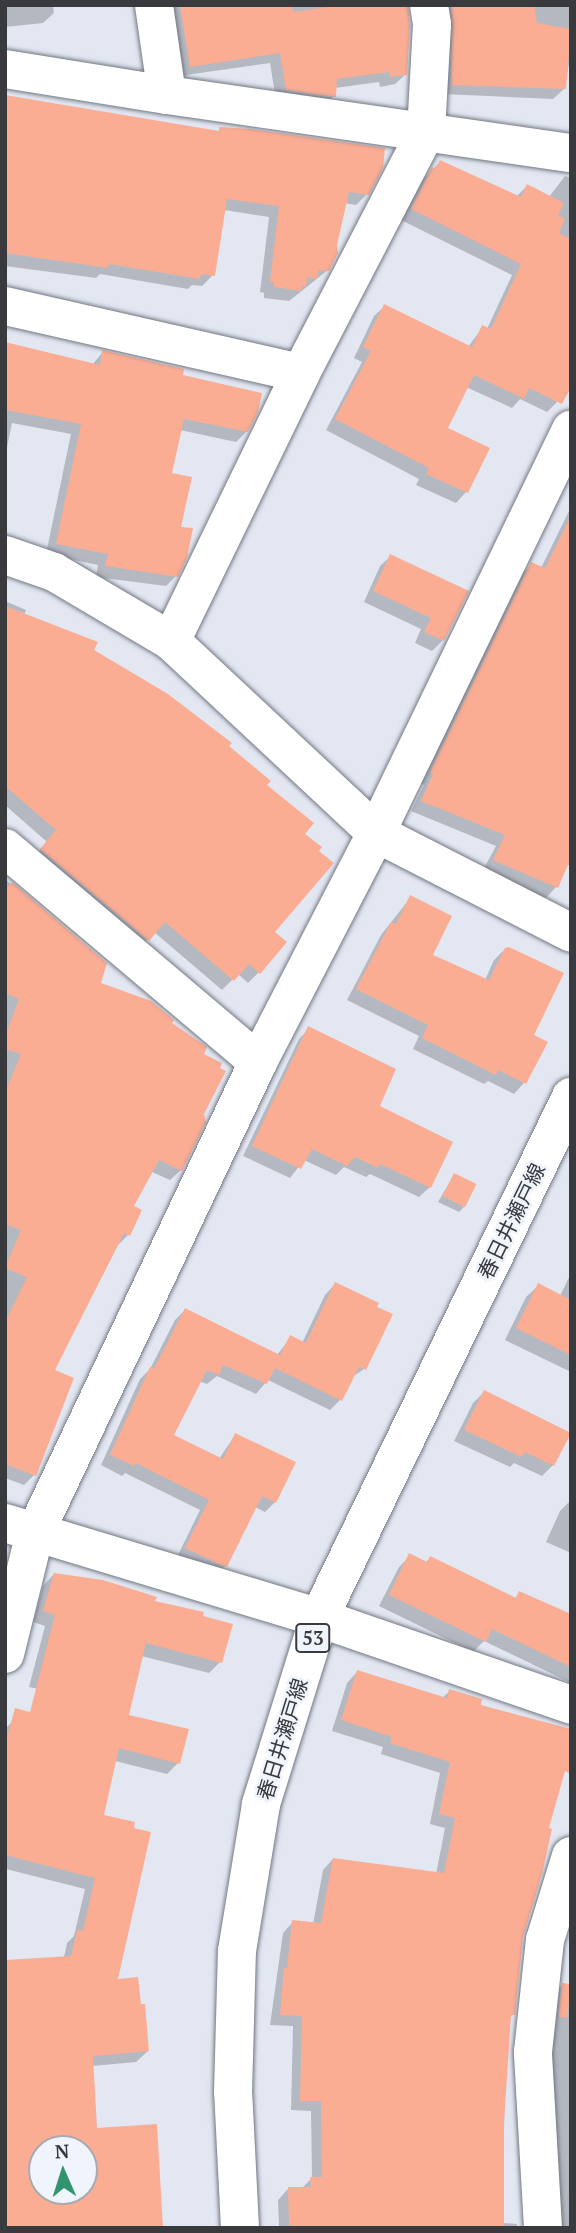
<!DOCTYPE html>
<meta charset="utf-8">
<style>
body{margin:0}
#map{position:relative;width:576px;height:2233px;overflow:hidden;background:#e2e7f2;font-family:"PT Serif","Noto Sans JP",serif}
div>[style]{position:absolute}
.shadow>*{inset:0;background:#0003}
.building>*{inset:0;background:#fbad94;transform-origin:0 0}
.roads{filter:drop-shadow(0 0 2px #727781) drop-shadow(0 0 2px #727781)}
.street>*{height:38px;margin:-19px;padding:0 19px;transform-origin:19px;border-radius:19px;background:#fff}
.secondary>*{height:38px;margin:-19px;padding:0 19px;transform-origin:19px;border-radius:19px;background:#fff}
.primary>*{height:38px;margin:-19px;padding:0 19px;transform-origin:19px;border-radius:19px;background:#fff}
span{translate:-50% -50%;white-space:nowrap;text-align:center;line-height:1.15;-webkit-text-stroke:5px #f0f4fd;paint-order:stroke}
.shield-label span{padding:2px 5px;background:#f0f4fd;border:2px solid;border-radius:5px;-webkit-text-stroke-width:0}
.shield-label{font-size:19px;color:#383a3e;font-weight:700}
.street-label{font-size:21px;color:#383a3e}
.frame{position:absolute;inset:0;border:7px solid #383a3e;pointer-events:none}
.north{position:absolute;left:28px;top:2135px;width:70px;height:70px;box-sizing:border-box;background:#f0f4fd;border:2px solid #a6aab1;border-radius:50%;rotate:357deg;font-size:19px;font-weight:700;line-height:28px;text-align:center;color:#383a3e}
.north::after{content:'';display:block;margin:auto;width:24px;height:32px;background:#32946e;clip-path:polygon(50% 0,100% 100%,50% 72%,0 100%)}
</style>
<div id="map">
<div class="shadow">
<div style="clip-path:polygon(5px 5px,53px 5px,54px 13px,43px 23px,5px 27px)"></div>
<div style="clip-path:polygon(168px 5px,407px 5px,406px 74px,395px 84px,380px 87px,379px 82px,335px 88px,334px 96px,324px 107px,276px 100px,270px 63px,179px 76px)"></div>
<div style="clip-path:polygon(438px 5px,571px 5px,571px 54px,564px 89px,553px 99px,443px 94px)"></div>
<div style="clip-path:polygon(5px 97px,217px 132px,220px 129px,367px 194px,356px 205px,344px 203px,328px 270px,289px 301px,264px 298px,264px 293px,260px 292px,269px 217px,224px 210px,213px 275px,202px 286px,192px 285px,188px 289px,100px 274px,96px 278px,5px 266px)"></div>
<div style="clip-path:polygon(440px 162px,516px 197px,527px 186px,549px 197px,565px 176px,571px 178px,571px 373px,558px 401px,547px 412px,520px 399px,512px 408px,466px 387px,446px 429px,487px 449px,466px 492px,456px 503px,416px 485px,419px 479px,326px 430px,362px 362px,354px 358px,374px 316px,385px 306px,468px 347px,483px 327px,487px 329px,512px 275px,401px 220px,422px 180px)"></div>
<div style="clip-path:polygon(5px 344px,92px 365px,103px 352px,181px 376px,247px 431px,236px 442px,180px 430px,170px 474px,179px 528px,176px 576px,166px 586px,96px 577px,98px 565px,46px 554px,71px 434px,12px 423px,5px 457px)"></div>
<div style="clip-path:polygon(571px 507px,571px 866px,566px 864px,556px 887px,546px 898px,483px 870px,496px 846px,411px 811px,424px 785px,420px 783px,521px 575px,532px 564px,541px 568px)"></div>
<div style="clip-path:polygon(391px 556px,466px 592px,443px 640px,432px 651px,415px 643px,421px 629px,364px 602px,380px 566px)"></div>
<div style="clip-path:polygon(5px 601px,26px 610px,24px 615px,92px 651px,227px 747px,265px 785px,303px 834px,259px 972px,248px 983px,238px 974px,222px 990px,154px 932px,140px 947px,32px 859px,47px 842px,5px 805px)"></div>
<div style="clip-path:polygon(5px 879px,105px 964px,99px 984px,169px 1023px,201px 1054px,202px 1113px,181px 1170px,170px 1180px,152px 1172px,132px 1207px,128px 1235px,118px 1245px,53px 1370px,34px 1475px,24px 1485px,5px 1478px)"></div>
<div style="clip-path:polygon(411px 897px,431px 955px,485px 980px,494px 960px,505px 949px,531px 1036px,545px 1043px,524px 1083px,514px 1094px,488px 1081px,484px 1084px,413px 1049px,419px 1036px,347px 1000px,381px 935px)"></div>
<div style="clip-path:polygon(309px 1029px,377px 1107px,430px 1187px,419px 1197px,370px 1174px,366px 1177px,344px 1167px,336px 1175px,304px 1160px,290px 1178px,243px 1156px,299px 1039px)"></div>
<div style="clip-path:polygon(454px 1175px,464px 1207px,459px 1212px,438px 1202px)"></div>
<div style="clip-path:polygon(571px 1273px,571px 1372px,505px 1340px,526px 1297px,538px 1286px,560px 1296px)"></div>
<div style="clip-path:polygon(335px 1284px,364px 1369px,351px 1378px,340px 1400px,330px 1410px,268px 1380px,256px 1394px,217px 1376px,207px 1384px,199px 1381px,171px 1436px,219px 1459px,235px 1435px,275px 1502px,265px 1512px,255px 1507px,225px 1566px,215px 1577px,176px 1559px,200px 1510px,125px 1473px,122px 1476px,101px 1465px,140px 1379px,150px 1369px,175px 1320px,185px 1310px,277px 1355px,291px 1337px,302px 1343px,325px 1295px)"></div>
<div style="clip-path:polygon(484px 1392px,553px 1465px,542px 1476px,514px 1463px,510px 1467px,454px 1441px,473px 1403px)"></div>
<div style="clip-path:polygon(571px 1500px,571px 1553px,546px 1542px,560px 1511px)"></div>
<div style="clip-path:polygon(410px 1556px,425px 1563px,430px 1558px,514px 1599px,519px 1594px,571px 1617px,571px 1683px,484px 1641px,473px 1652px,379px 1606px,399px 1567px)"></div>
<div style="clip-path:polygon(evenodd,54px 1574px,153px 1602px,220px 1662px,209px 1673px,141px 1656px,127px 1716px,178px 1763px,167px 1774px,115px 1761px,102px 1816px,115px 1981px,148px 2051px,136px 2062px,92px 2066px,95px 2130px,162px 2228px,5px 2228px,67px 1943px,74px 1936px,85px 1889px,6px 1869px,5px 1874px,5px 1729px,12px 1722px,72px 1696px,29px 1687px,45px 1626px,33px 1622px,43px 1586px,54px 1574px,42px 2149px,84px 2149px,84px 2191px,42px 2191px,42px 2149px)"></div>
<div style="clip-path:polygon(357px 1672px,442px 1698px,450px 1691px,522px 1937px,513px 2014px,509px 2019px,505px 2050px,503px 2223px,517px 2224px,517px 2228px,279px 2228px,278px 2200px,288px 2189px,301px 2189px,312px 2178px,311px 2111px,291px 2110px,293px 2026px,270px 2025px,283px 1933px,293px 1922px,313px 1924px,323px 1870px,333px 1859px,436px 1874px,445px 1828px,430px 1824px,440px 1773px,381px 1754px,383px 1747px,332px 1731px,347px 1683px)"></div>
<div style="clip-path:polygon(563px 1985px,571px 1985px,571px 2228px,555px 2228px,549px 2136px,552px 1996px)"></div>
</div>
<div class="building">
<div style="clip-path:polygon(194px 5px,292px 5px,293px 12px,343px 5px,408px 5px,410px 25px,407px 75px,390px 77px,389px 72px,337px 79px,336px 97px,286px 90px,280px 53px,190px 67px,180px 7px)"></div>
<div style="clip-path:polygon(451px 5px,534px 5px,537px 23px,571px 29px,566px 89px,452px 85px)"></div>
<div style="clip-path:polygon(5px 95px,219px 131px,219px 127px,251px 129px,385px 148px,383px 168px,369px 195px,349px 192px,337px 245px,338px 253px,329px 271px,319px 270px,317px 279px,307px 277px,306px 287px,302px 286px,301px 291px,274px 287px,274px 282px,270px 282px,279px 206px,227px 199px,215px 276px,201px 274px,200px 279px,109px 264px,108px 268px,5px 253px)"></div>
<div style="clip-path:polygon(440px 160px,521px 197px,527px 184px,564px 203px,558px 215px,565px 219px,559px 233px,571px 239px,571px 387px,562px 404px,529px 388px,524px 399px,474px 375px,448px 428px,490px 448px,468px 493px,426px 474px,429px 468px,335px 419px,371px 351px,363px 347px,384px 304px,472px 347px,482px 325px,491px 329px,521px 264px,411px 209px,432px 167px,435px 169px)"></div>
<div style="clip-path:polygon(5px 342px,100px 365px,102px 350px,184px 369px,183px 375px,262px 393px,258px 412px,248px 432px,184px 419px,172px 473px,192px 477px,181px 527px,193px 528px,187px 558px,178px 577px,105px 566px,108px 554px,56px 544px,81px 424px,5px 410px)"></div>
<div style="clip-path:polygon(571px 516px,571px 858px,558px 888px,493px 860px,505px 835px,421px 801px,433px 774px,430px 772px,531px 562px,545px 568px)"></div>
<div style="clip-path:polygon(390px 554px,469px 591px,444px 641px,424px 632px,431px 618px,373px 591px)"></div>
<div style="clip-path:polygon(5px 606px,98px 642px,94px 650px,168px 694px,232px 743px,229px 746px,271px 781px,267px 785px,314px 823px,305px 834px,322px 847px,319px 851px,334px 863px,275px 932px,287px 942px,260px 974px,249px 964px,234px 981px,165px 922px,149px 941px,40px 849px,56px 830px,5px 786px)"></div>
<div style="clip-path:polygon(12px 882px,107px 963px,101px 983px,151px 1001px,174px 1020px,172px 1023px,207px 1047px,204px 1054px,222px 1063px,220px 1068px,226px 1071px,204px 1114px,206px 1122px,182px 1171px,159px 1160px,134px 1206px,142px 1210px,130px 1236px,124px 1233px,55px 1370px,74px 1378px,36px 1476px,5px 1464px,5px 1322px,27px 1277px,5px 1268px,21px 1230px,5px 1224px,5px 1093px,21px 1054px,5px 1049px,5px 1037px,19px 999px,5px 993px,5px 890px)"></div>
<div style="clip-path:polygon(410px 895px,452px 916px,433px 955px,489px 980px,505px 948px,509px 947px,564px 973px,534px 1035px,548px 1042px,526px 1084px,498px 1070px,496px 1075px,422px 1038px,428px 1025px,356px 989px,391px 922px,396px 924px)"></div>
<div style="clip-path:polygon(308px 1026px,396px 1069px,380px 1106px,453px 1142px,431px 1188px,380px 1164px,378px 1168px,355px 1157px,347px 1166px,312px 1149px,301px 1169px,252px 1146px)"></div>
<div style="left:454px;top:1173px;width:25px;height:26px;rotate:26deg"></div>
<div style="clip-path:polygon(335px 1282px,379px 1303px,377px 1307px,393px 1314px,366px 1370px,359px 1367px,342px 1401px,275px 1368px,267px 1384px,223px 1365px,219px 1375px,207px 1370px,174px 1435px,223px 1459px,235px 1433px,296px 1462px,276px 1503px,262px 1496px,227px 1567px,221px 1565px,185px 1548px,209px 1500px,136px 1463px,134px 1466px,110px 1455px,150px 1367px,154px 1369px,185px 1308px,280px 1355px,290px 1335px,306px 1343px)"></div>
<div style="clip-path:polygon(538px 1283px,571px 1300px,571px 1355px,516px 1328px)"></div>
<div style="clip-path:polygon(484px 1390px,571px 1433px,554px 1466px,525px 1452px,522px 1457px,464px 1430px)"></div>
<div style="clip-path:polygon(409px 1553px,427px 1562px,430px 1556px,516px 1598px,519px 1591px,571px 1614px,571px 1667px,492px 1629px,486px 1642px,389px 1595px)"></div>
<div style="clip-path:polygon(evenodd,54px 1573px,103px 1580px,157px 1597px,155px 1601px,204px 1612px,203px 1616px,233px 1624px,222px 1663px,146px 1643px,129px 1715px,189px 1729px,180px 1764px,119px 1748px,104px 1815px,135px 1822px,134px 1828px,151px 1832px,118px 1979px,138px 1977px,141px 2004px,145px 2004px,149px 2051px,93px 2056px,97px 2128px,157px 2124px,163px 2228px,5px 2228px,5px 1960px,71px 1956px,77px 1930px,83px 1931px,95px 1878px,5px 1855px,5px 1744px,15px 1708px,30px 1712px,55px 1615px,43px 1611px,54px 1573px,42px 2149px,84px 2149px,84px 2191px,42px 2191px,42px 2149px)"></div>
<div style="clip-path:polygon(357px 1670px,447px 1698px,449px 1689px,482px 1699px,481px 1705px,571px 1729px,571px 1774px,565px 1771px,549px 1828px,552px 1829px,542px 1874px,523px 1937px,515px 2015px,511px 2015px,504px 2123px,504px 2228px,289px 2228px,288px 2187px,311px 2187px,310px 2177px,322px 2177px,321px 2101px,300px 2101px,302px 2016px,280px 2015px,284px 1968px,287px 1968px,292px 1920px,321px 1923px,333px 1858px,444px 1873px,455px 1818px,439px 1814px,450px 1762px,390px 1743px,392px 1737px,341px 1720px)"></div>
<div style="left:562px;top:1983px;width:9px;height:34px;rotate:6deg"></div>
</div>
<div class="roads">
<div class="street">
<div style="left:154px;top:5px;width:91px;rotate:81.8deg"></div>
<div style="left:5px;top:69px;width:164px;rotate:9.1deg"></div>
<div style="left:167px;top:95px;width:408px;rotate:8.2deg"></div>
<div style="left:5px;top:306px;width:303px;rotate:12.8deg"></div>
<div style="left:171px;top:641px;width:298px;rotate:-64.1deg"></div>
<div style="left:301px;top:373px;width:271px;rotate:-62.6deg"></div>
<div style="left:426px;top:132px;width:108px;rotate:-86.8deg"></div>
<div style="left:432px;top:24px;width:19px;rotate:-99deg"></div>
<div style="left:5px;top:848px;width:331px;rotate:40.2deg"></div>
<div style="left:5px;top:1523px;width:328px;rotate:16.8deg"></div>
<div style="left:319px;top:1618px;width:267px;rotate:19deg"></div>
<div style="left:5px;top:1654px;width:125px;rotate:-76.1deg"></div>
<div style="left:35px;top:1533px;width:521px;rotate:-64.66deg"></div>
<div style="left:258px;top:1062px;width:258px;rotate:-62.7deg"></div>
<div style="left:376px;top:833px;width:448px;rotate:-64.2deg"></div>
<div style="left:543px;top:2228px;width:176px;rotate:-93.3deg"></div>
<div style="left:533px;top:2052px;width:113px;rotate:-83.9deg"></div>
<div style="left:545px;top:1940px;width:88px;rotate:-72.8deg"></div>
</div>
<div class="secondary">
<div style="left:5px;top:555px;width:52px;rotate:19.1deg"></div>
<div style="left:54px;top:572px;width:136px;rotate:30.5deg"></div>
<div style="left:171px;top:641px;width:281px;rotate:43.1deg"></div>
<div style="left:376px;top:833px;width:219px;rotate:27.1deg"></div>
</div>
<div class="primary">
<div style="left:240px;top:2228px;width:136px;rotate:-92.9deg"></div>
<div style="left:233px;top:2092px;width:141px;rotate:-88.4deg"></div>
<div style="left:237px;top:1951px;width:149px;rotate:-80.7deg"></div>
<div style="left:261px;top:1804px;width:195px;rotate:-72.7deg"></div>
<div style="left:319px;top:1618px;width:579px;rotate:-64.19deg"></div>
</div>
</div>
<div class="shield-label">
<span style="left:313px;top:1638px">53</span>
</div>
<div class="street-label">
<span style="left:511px;top:1221px;rotate:-64deg">春日井瀬戸線</span>
<span style="left:282px;top:1739px;rotate:-73deg">春日井瀬戸線</span>
</div>
<div class="frame"></div>
<div class="north">N</div>
</div>
